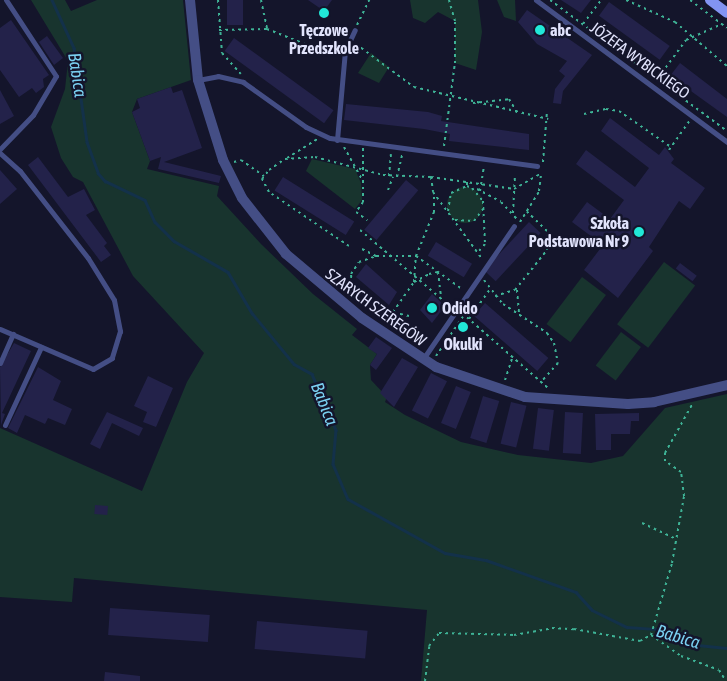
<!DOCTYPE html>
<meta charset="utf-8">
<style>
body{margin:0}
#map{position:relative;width:727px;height:681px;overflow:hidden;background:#14152b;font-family:"Asap Condensed",sans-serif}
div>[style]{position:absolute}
.green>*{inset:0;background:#18342e;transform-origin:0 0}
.round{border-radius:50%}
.stream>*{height:2.5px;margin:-1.25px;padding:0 1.25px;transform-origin:1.25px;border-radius:1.25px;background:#13314a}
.building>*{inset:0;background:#23224a;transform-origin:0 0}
.path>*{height:2px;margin-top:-1px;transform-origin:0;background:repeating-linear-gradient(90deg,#3eb396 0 2.5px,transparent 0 6.5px)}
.lane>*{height:5px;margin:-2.5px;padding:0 2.5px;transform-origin:2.5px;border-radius:2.5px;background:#444e85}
.street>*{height:10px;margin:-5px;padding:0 5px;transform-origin:5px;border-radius:5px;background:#444e85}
.secondary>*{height:10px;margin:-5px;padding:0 5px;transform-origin:5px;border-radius:5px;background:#8294f2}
.dots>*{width:14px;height:14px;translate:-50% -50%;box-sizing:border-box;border:2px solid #14152b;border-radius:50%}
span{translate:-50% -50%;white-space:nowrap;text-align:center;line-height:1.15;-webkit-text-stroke:5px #14152b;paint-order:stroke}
.poi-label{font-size:16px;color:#e1e3fc;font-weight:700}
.left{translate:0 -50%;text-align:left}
.right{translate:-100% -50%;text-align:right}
.street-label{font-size:16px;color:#e1e3fc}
.water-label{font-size:18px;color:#7ad0f1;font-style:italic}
</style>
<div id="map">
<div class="green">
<div style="clip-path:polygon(31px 0,65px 0,71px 11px,97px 0,183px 0,191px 80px,137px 99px,132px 112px,150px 161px,147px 169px,219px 186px,217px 196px,261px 244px,313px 294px,357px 329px,352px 335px,377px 354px,370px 365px,371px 380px,387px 397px,385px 402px,405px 415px,461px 442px,518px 455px,591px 463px,623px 456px,665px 408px,727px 394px,727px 681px,421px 681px,427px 610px,74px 578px,72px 602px,0 597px,0 428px,142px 491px,187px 382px,204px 353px,133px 276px,83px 182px,73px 177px,61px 158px,51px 127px,65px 89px,68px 61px)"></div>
<div style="clip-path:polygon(410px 0,478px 0,482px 32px,476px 70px,455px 63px,455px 21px,438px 12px,425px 23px,413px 18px)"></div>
<div style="clip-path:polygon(497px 0,515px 0,516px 21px,504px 17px)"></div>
<div style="clip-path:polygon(371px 53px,389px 67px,379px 83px,358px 73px)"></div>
<div style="clip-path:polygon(312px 159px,355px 169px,361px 183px,362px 200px,355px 209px,306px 171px)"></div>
<div class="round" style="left:447px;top:187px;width:36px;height:36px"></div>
<div style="left:664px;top:262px;width:39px;height:78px;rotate:37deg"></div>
<div style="left:582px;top:277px;width:30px;height:59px;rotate:37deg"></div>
<div style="left:621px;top:332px;width:25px;height:42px;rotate:37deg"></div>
</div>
<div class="stream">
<div style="left:52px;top:0;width:53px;rotate:65.4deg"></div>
<div style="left:74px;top:48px;width:95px;rotate:82.1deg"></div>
<div style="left:87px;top:142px;width:33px;rotate:70deg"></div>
<div style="left:98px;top:173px;width:11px;rotate:49deg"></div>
<div style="left:105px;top:181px;width:44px;rotate:25.4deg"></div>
<div style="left:145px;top:200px;width:24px;rotate:66deg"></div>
<div style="left:155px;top:222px;width:27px;rotate:45deg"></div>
<div style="left:174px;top:241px;width:62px;rotate:29.9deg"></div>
<div style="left:228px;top:272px;width:48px;rotate:59.7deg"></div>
<div style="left:252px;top:313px;width:66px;rotate:50.5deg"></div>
<div style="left:294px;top:364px;width:21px;rotate:29deg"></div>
<div style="left:312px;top:374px;width:61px;rotate:66.8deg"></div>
<div style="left:336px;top:430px;width:34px;rotate:95deg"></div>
<div style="left:333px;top:464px;width:38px;rotate:67deg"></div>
<div style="left:348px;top:499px;width:111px;rotate:29.1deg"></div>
<div style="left:445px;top:553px;width:42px;rotate:9.7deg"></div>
<div style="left:486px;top:560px;width:96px;rotate:19.6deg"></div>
<div style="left:576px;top:592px;width:24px;rotate:48deg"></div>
<div style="left:592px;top:610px;width:39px;rotate:26deg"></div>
<div style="left:627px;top:627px;width:30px;rotate:4deg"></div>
<div style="left:657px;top:629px;width:34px;rotate:26deg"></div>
<div style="left:688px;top:644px;width:39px;rotate:6deg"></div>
</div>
<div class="building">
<div style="left:227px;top:0;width:16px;height:25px"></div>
<div style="clip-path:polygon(308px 0,332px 0,324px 11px)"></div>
<div style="clip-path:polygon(561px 0,591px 0,581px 13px)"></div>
<div style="left:609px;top:2px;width:75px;height:17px;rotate:36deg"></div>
<div style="clip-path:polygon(527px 10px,592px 55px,563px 91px,561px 104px,553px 103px,555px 89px,565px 76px,559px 71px,567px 61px,537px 44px,518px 22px)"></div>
<div style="clip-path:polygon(11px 20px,49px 75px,43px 79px,44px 87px,36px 93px,32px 88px,19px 97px,0 70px,0 28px)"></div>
<div style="clip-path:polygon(47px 36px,63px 58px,54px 65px,39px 42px)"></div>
<div style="left:234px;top:38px;width:123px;height:16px;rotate:36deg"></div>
<div style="clip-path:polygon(680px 63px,727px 99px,727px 117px,670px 76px)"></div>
<div style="clip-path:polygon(171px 87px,173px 93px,182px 90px,202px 148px,164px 162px,221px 176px,219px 183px,158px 169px,161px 157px,150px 161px,132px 112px,140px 108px,137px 99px)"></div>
<div style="clip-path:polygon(0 90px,14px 116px,0 124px)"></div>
<div style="clip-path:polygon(346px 104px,428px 112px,442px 116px,441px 121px,529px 134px,529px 150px,449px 141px,450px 134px,424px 129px,344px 120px)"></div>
<div style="clip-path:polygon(610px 118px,659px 155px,665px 147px,674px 159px,671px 163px,705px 188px,690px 209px,679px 201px,649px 247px,653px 251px,618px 298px,584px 270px,603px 245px,572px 222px,587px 202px,610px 219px,624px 200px,576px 164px,586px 150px,635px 187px,649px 168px,601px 131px)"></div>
<div style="clip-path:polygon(38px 157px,68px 197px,84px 189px,95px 210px,86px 215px,107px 243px,104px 246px,111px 255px,101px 262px,28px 165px)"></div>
<div style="clip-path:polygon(0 170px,17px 189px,0 204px)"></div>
<div style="left:283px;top:177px;width:84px;height:16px;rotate:32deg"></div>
<div style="left:406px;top:180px;width:16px;height:65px;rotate:40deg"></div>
<div style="left:529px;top:222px;width:16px;height:66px;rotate:43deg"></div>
<div style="left:436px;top:242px;width:42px;height:16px;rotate:31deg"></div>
<div style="left:680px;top:263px;width:21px;height:7px;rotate:37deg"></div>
<div style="clip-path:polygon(366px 264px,397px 292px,389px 305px,356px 277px)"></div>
<div style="clip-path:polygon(432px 294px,445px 306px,432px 323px,420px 310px)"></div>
<div style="left:485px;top:303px;width:84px;height:17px;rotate:41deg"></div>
<div style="clip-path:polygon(376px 337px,392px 348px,376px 370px,370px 365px,377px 354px,368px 348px)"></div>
<div style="clip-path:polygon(14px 343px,31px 351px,2px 413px,5px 414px,1px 425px,0 367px)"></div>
<div style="clip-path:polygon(402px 358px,418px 367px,394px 407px,380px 393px)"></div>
<div style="clip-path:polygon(38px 367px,61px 381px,53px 400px,72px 409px,65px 425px,48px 418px,45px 424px,25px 415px,17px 433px,8px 428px)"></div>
<div style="left:431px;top:373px;width:18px;height:42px;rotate:27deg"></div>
<div style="clip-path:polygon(148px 376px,173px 388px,156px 427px,143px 422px,147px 412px,134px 406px)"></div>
<div style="left:456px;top:386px;width:16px;height:40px;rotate:22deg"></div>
<div style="left:483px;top:396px;width:17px;height:44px;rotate:17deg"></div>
<div style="left:511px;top:402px;width:16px;height:43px;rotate:14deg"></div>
<div style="left:538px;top:408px;width:16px;height:41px;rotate:7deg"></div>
<div style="clip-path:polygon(107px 412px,143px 428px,139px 436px,112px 423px,100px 449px,90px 444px)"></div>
<div style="left:565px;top:412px;width:18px;height:41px;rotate:3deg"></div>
<div style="clip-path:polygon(639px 413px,639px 421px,631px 421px,630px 434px,611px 434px,611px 450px,596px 450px,595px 414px)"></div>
<div style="left:95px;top:505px;width:13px;height:9px;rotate:4deg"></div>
<div style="left:110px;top:608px;width:100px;height:27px;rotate:4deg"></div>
<div style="left:257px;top:621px;width:111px;height:28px;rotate:5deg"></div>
<div style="clip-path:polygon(105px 672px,140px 676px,140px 681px,104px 681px)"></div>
</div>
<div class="path">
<div style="left:218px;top:0;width:53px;rotate:85.7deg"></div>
<div style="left:222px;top:53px;width:28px;rotate:48deg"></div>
<div style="left:261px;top:0;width:30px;rotate:78deg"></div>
<div style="left:267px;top:29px;width:57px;rotate:21.6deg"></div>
<div style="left:320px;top:50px;width:18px;rotate:3deg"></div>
<div style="left:550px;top:0;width:220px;rotate:36.5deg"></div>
<div style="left:626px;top:0;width:54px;rotate:24.2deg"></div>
<div style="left:675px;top:22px;width:68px;rotate:40.2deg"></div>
<div style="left:690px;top:0;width:46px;rotate:37.1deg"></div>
<div style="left:583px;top:24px;width:30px;rotate:-53deg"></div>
<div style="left:357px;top:25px;width:28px;rotate:-64deg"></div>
<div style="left:219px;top:30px;width:48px;rotate:-1.2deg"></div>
<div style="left:356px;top:44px;width:72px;rotate:36.6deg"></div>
<div style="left:414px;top:87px;width:138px;rotate:13.4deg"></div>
<div style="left:658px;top:78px;width:47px;rotate:-53.6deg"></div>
<div style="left:686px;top:40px;width:39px;rotate:-24deg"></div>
<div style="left:473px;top:103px;width:36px;rotate:-6deg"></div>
<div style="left:509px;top:99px;width:17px;rotate:59deg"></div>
<div style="left:584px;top:114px;width:23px;rotate:-13deg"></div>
<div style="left:606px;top:109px;width:13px;rotate:9deg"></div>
<div style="left:619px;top:111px;width:63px;rotate:34.7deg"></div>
<div style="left:444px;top:146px;width:84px;rotate:-82.5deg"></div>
<div style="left:455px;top:63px;width:42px;rotate:-90deg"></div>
<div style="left:455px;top:21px;width:22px;rotate:-106deg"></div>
<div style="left:344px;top:147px;width:38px;rotate:61deg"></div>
<div style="left:363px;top:148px;width:54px;rotate:90deg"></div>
<div style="left:363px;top:202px;width:12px;rotate:125deg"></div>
<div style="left:356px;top:212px;width:14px;rotate:36deg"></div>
<div style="left:669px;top:150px;width:35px;rotate:-55deg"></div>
<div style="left:287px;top:158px;width:36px;rotate:-32deg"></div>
<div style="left:234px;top:162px;width:7px;rotate:-16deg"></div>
<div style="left:241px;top:160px;width:28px;rotate:35deg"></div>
<div style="left:543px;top:162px;width:51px;rotate:-85.5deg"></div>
<div style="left:389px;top:176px;width:22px;rotate:-85deg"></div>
<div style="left:397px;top:177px;width:23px;rotate:-77deg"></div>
<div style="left:431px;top:177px;width:15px;rotate:82deg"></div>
<div style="left:433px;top:192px;width:84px;rotate:53.7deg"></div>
<div style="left:467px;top:182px;width:4px;rotate:90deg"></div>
<div style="left:467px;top:186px;width:5px;rotate:22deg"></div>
<div style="left:472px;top:188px;width:17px;rotate:50deg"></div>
<div style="left:483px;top:201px;width:43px;rotate:87.3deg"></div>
<div style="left:485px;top:244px;width:11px;rotate:131deg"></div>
<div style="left:477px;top:189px;width:27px;rotate:28deg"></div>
<div style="left:501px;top:202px;width:25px;rotate:47deg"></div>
<div style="left:388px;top:190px;width:14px;rotate:-69deg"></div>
<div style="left:480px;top:191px;width:25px;rotate:-81deg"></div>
<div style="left:448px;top:211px;width:18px;rotate:-81deg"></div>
<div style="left:451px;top:193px;width:17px;rotate:-24deg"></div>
<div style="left:513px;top:213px;width:38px;rotate:-87deg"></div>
<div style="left:455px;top:220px;width:19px;rotate:3deg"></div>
<div style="left:474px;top:221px;width:15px;rotate:-53deg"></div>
<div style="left:520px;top:222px;width:36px;rotate:-58deg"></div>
<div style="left:539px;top:191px;width:17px;rotate:-83deg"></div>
<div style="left:360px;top:230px;width:118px;rotate:40.2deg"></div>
<div style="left:349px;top:246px;width:97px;rotate:-146deg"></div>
<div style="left:269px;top:192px;width:15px;rotate:-118deg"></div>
<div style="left:262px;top:179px;width:11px;rotate:-52deg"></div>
<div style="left:269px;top:170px;width:19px;rotate:-35deg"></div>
<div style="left:285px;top:159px;width:30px;rotate:-4deg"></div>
<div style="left:315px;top:157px;width:70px;rotate:14.8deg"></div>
<div style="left:383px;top:175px;width:48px;rotate:2.4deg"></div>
<div style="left:431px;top:177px;width:84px;rotate:8.2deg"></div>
<div style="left:514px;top:189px;width:32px;rotate:-30deg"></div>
<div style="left:362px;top:249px;width:16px;rotate:27deg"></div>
<div style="left:484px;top:280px;width:31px;rotate:52deg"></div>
<div style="left:503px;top:304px;width:53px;rotate:33.4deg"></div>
<div style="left:547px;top:333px;width:12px;rotate:55deg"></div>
<div style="left:554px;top:343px;width:20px;rotate:79deg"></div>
<div style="left:558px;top:363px;width:25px;rotate:132deg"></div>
<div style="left:414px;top:282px;width:26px;rotate:-86deg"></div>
<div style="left:416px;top:256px;width:48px;rotate:-67.8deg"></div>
<div style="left:434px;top:212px;width:18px;rotate:-90deg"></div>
<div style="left:517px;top:290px;width:24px;rotate:85deg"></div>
<div style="left:495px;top:296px;width:21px;rotate:-17deg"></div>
<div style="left:515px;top:290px;width:51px;rotate:-51.3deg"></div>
<div style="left:547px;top:250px;width:19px;rotate:-90deg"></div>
<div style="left:547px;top:231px;width:28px;rotate:-136deg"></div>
<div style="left:353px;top:298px;width:10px;rotate:-53deg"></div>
<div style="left:393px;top:312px;width:37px;rotate:-55deg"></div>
<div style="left:414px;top:282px;width:17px;rotate:-28deg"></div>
<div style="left:429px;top:274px;width:9px;rotate:-13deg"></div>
<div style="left:438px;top:272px;width:25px;rotate:83deg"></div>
<div style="left:462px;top:313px;width:116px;rotate:41.1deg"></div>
<div style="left:409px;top:316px;width:22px;rotate:-167deg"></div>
<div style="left:388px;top:311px;width:45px;rotate:-143.1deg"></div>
<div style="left:352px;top:284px;width:10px;rotate:-96deg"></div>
<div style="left:351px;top:274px;width:14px;rotate:-56deg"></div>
<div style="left:359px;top:262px;width:18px;rotate:-19deg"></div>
<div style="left:376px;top:256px;width:40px"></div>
<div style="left:416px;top:256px;width:57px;rotate:35.7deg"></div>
<div style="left:469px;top:319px;width:35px;rotate:-55deg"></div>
<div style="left:436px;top:356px;width:50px;rotate:-55.7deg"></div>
<div style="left:505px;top:380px;width:23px;rotate:-72deg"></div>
<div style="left:642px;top:523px;width:38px;rotate:25deg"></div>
<div style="left:651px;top:635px;width:37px;rotate:35deg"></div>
<div style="left:681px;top:656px;width:40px;rotate:20.2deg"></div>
<div style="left:719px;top:670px;width:13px;rotate:58deg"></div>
<div style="left:425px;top:681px;width:35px;rotate:-83deg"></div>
<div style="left:429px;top:646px;width:16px;rotate:-52deg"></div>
<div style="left:439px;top:633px;width:75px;rotate:1.5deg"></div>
<div style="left:514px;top:635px;width:39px;rotate:-10deg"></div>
<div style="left:552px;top:628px;width:22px;rotate:3deg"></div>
<div style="left:574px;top:629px;width:67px;rotate:10.3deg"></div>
<div style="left:640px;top:641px;width:13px;rotate:-29deg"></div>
<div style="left:651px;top:635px;width:75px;rotate:-73.7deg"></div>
<div style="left:672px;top:563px;width:68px;rotate:-79.8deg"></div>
<div style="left:684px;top:496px;width:24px;rotate:-97deg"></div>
<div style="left:681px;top:472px;width:19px;rotate:-145deg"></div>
<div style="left:665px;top:461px;width:8px;rotate:-90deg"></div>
<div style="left:665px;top:453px;width:57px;rotate:-60.8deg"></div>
</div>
<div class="lane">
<div style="left:536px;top:0;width:238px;rotate:36.6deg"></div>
<div style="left:198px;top:80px;width:20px;rotate:-11deg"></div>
<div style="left:218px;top:76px;width:26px;rotate:13deg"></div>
<div style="left:243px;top:82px;width:77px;rotate:35.5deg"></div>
<div style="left:306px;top:127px;width:26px;rotate:25deg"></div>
<div style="left:330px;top:138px;width:209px;rotate:7.7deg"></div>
<div style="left:337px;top:140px;width:89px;rotate:-84.9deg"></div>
<div style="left:345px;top:51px;width:23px;rotate:-65deg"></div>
<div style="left:0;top:149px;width:47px;rotate:-45.9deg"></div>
<div style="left:33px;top:115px;width:45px;rotate:-59.5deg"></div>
<div style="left:56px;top:76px;width:91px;rotate:-123.3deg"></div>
<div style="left:0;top:153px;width:27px;rotate:42deg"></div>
<div style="left:20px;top:171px;width:110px;rotate:52deg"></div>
<div style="left:88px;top:258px;width:49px;rotate:58.2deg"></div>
<div style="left:114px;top:300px;width:32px;rotate:79deg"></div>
<div style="left:120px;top:331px;width:28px;rotate:107deg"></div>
<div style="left:112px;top:358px;width:22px;rotate:150deg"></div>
<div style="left:93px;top:369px;width:101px;rotate:-156.7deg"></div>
<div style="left:423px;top:359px;width:161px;rotate:-55.6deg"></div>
<div style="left:0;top:363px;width:32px;rotate:-66deg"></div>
<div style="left:5px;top:425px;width:86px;rotate:-65.2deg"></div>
</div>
<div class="street">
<div style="left:190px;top:0;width:80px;rotate:84.3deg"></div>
<div style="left:198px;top:80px;width:84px;rotate:72.6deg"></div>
<div style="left:223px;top:160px;width:42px;rotate:63.4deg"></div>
<div style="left:242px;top:198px;width:71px;rotate:51.8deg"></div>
<div style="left:286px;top:254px;width:99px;rotate:40.1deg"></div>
<div style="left:362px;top:318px;width:89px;rotate:33.5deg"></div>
<div style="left:436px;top:367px;width:94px;rotate:18.6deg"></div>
<div style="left:525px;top:397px;width:103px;rotate:3.9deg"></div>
<div style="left:628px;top:404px;width:26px;rotate:-4deg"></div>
<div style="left:654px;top:402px;width:75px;rotate:-13.1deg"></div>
</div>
<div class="secondary">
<div style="left:710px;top:0;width:21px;rotate:37deg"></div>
</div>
<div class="dots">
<div style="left:324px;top:13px;background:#21e8d8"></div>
<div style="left:540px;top:30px;background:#21e8d8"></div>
<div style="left:639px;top:232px;background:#21e8d8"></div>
<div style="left:432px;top:308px;background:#21e8d8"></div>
<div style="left:463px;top:327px;background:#21e8d8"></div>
</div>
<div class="poi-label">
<span style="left:324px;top:39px">Tęczowe<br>Przedszkole</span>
<span class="left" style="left:550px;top:30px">abc</span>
<span class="right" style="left:629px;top:232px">Szkoła<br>Podstawowa Nr 9</span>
<span class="left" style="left:442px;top:308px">Odido</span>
<span style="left:463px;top:344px">Okulki</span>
</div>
<div class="street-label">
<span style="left:640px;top:60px;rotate:36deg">JÓZEFA WYBICKIEGO</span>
<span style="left:376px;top:307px;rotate:36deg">SZARYCH SZEREGÓW</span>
</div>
<div class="water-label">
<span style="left:77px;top:75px;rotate:81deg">Babica</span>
<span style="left:324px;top:404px;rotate:68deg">Babica</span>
<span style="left:678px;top:637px;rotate:17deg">Babica</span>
</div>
</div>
